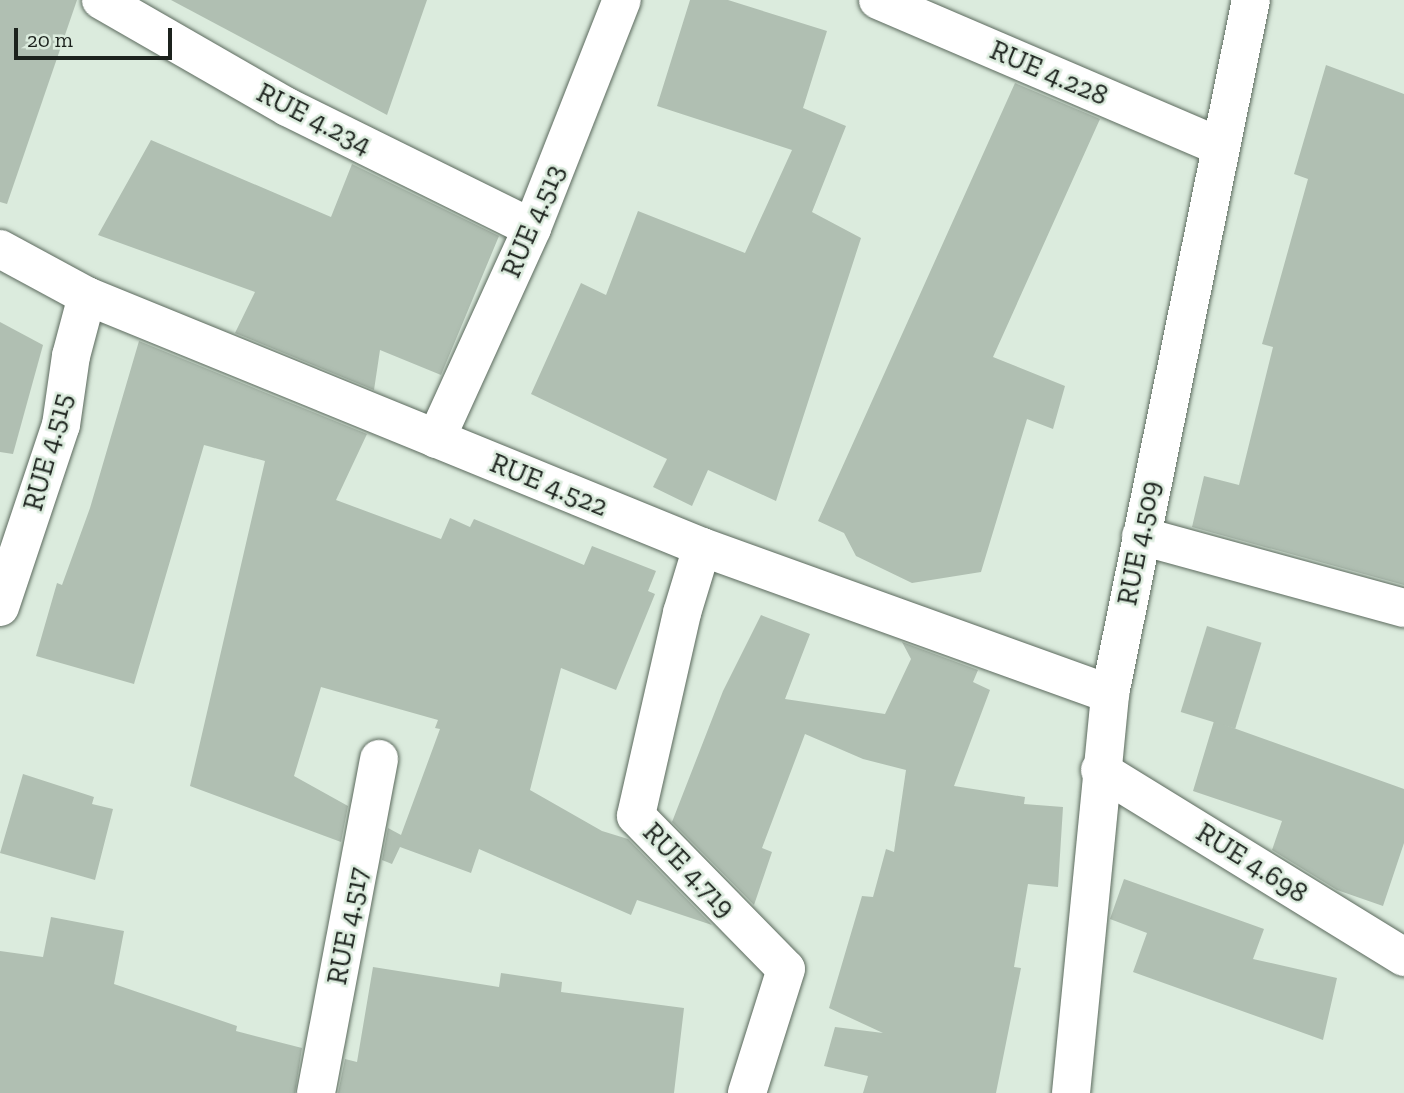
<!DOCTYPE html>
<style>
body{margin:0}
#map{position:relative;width:1404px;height:1093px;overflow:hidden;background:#dbebdd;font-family:"Zilla Slab",serif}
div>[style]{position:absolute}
.building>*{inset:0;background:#b0bfb2;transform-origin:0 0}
.roads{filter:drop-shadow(0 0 2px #5c6a5e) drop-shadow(0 0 2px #5c6a5e)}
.minor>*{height:38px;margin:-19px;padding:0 19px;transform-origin:19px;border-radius:19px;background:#fff}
span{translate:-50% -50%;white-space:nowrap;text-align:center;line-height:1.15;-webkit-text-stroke:5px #dbebdd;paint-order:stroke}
.street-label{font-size:28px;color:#1c221d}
.scale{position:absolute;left:14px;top:28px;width:158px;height:32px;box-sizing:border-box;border:4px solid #1c221d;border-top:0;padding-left:9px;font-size:21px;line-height:24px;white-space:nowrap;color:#1c221d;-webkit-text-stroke:5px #dbebdd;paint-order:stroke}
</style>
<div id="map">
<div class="building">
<div style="clip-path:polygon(0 0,77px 0,7px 204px,0 202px)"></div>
<div style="clip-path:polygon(171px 0,427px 0,387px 115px)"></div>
<div style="clip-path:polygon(690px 0,728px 0,827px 31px,803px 108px,846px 126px,812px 212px,861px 238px,776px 501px,708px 470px,692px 506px,653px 487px,667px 459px,531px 394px,581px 283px,606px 295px,638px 211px,745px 253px,792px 150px,657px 106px)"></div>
<div style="clip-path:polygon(1326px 65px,1404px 94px,1404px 585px,1192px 527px,1204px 476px,1239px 485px,1273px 347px,1262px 344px,1308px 179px,1294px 174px)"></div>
<div style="clip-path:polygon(1015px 83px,1100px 119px,993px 357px,1065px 386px,1053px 429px,1027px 419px,981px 572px,912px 583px,856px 556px,844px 533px,818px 521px)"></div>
<div style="clip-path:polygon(151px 140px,331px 217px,352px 164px,499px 236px,441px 375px,380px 350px,374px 390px,235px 333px,255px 292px,98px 235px)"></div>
<div style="clip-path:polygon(0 322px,43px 345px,13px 454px,0 452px)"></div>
<div style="clip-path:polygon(139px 341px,367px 434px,336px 500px,441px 539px,450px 518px,470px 527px,474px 519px,584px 565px,592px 546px,656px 571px,648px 591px,655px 594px,616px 690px,561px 668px,530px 790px,602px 831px,628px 839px,712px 925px,637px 900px,631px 915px,479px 849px,471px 873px,400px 847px,392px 864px,382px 860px,388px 828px,401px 835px,440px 729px,435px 728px,438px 720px,321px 687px,294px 776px,348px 806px,341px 842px,190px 786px,265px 461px,204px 445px,134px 684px,36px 656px,57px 583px,62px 585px,90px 508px)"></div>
<div style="clip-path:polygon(761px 615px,810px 634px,785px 699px,885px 714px,911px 659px,902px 642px,978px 670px,973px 682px,990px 690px,954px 786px,1025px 797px,1024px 804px,1063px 807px,1058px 887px,1028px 884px,1014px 967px,1021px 968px,996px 1093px,863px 1093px,868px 1076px,824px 1066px,835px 1027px,883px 1033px,829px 1008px,862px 896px,873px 897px,886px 849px,894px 852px,906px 770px,863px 759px,805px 734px,762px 848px,772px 852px,754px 905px,672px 822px,723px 691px)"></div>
<div style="left:1207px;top:626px;width:57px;height:90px;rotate:17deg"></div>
<div style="clip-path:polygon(1214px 721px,1404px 789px,1404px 843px,1383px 906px,1337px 890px,1272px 850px,1282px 821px,1193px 791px)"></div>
<div style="clip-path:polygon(23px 774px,94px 797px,92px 804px,113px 809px,95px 880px,0 853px)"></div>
<div style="clip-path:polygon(1124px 879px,1264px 929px,1253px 959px,1337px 978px,1323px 1040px,1133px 972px,1147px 933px,1110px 919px)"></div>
<div style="clip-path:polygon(51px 917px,124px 931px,114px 984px,237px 1026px,236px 1031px,302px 1048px,295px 1093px,0 1093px,0 951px,43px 957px)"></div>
<div style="clip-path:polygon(373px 967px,499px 987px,501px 973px,562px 982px,561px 992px,684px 1008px,674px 1093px,338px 1093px,345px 1059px,357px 1062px)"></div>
</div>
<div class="roads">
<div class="minor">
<div style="left:101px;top:0;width:215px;rotate:29.9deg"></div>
<div style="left:287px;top:107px;width:273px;rotate:26.3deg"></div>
<div style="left:878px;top:0;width:371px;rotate:23.2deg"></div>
<div style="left:0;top:249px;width:99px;rotate:28.4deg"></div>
<div style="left:87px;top:296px;width:664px;rotate:22.2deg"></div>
<div style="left:702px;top:547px;width:434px;rotate:19.8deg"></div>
<div style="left:436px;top:439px;width:232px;rotate:-65.5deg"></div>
<div style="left:532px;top:228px;width:245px;rotate:-68.5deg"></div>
<div style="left:1141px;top:536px;width:273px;rotate:15.3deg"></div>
<div style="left:702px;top:547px;width:69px;rotate:106.9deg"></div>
<div style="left:682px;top:613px;width:208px;rotate:102.8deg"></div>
<div style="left:636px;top:816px;width:214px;rotate:45.6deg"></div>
<div style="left:786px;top:969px;width:130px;rotate:107.5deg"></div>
<div style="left:0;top:607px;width:192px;rotate:-71.5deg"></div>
<div style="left:61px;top:425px;width:70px;rotate:-81.8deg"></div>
<div style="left:71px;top:356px;width:62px;rotate:-75.1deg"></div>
<div style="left:1100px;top:770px;width:357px;rotate:31.6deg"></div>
<div style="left:316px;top:1093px;width:340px;rotate:-79.3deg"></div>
<div style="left:1071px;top:1093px;width:401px;rotate:-84.4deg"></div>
<div style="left:1110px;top:694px;width:708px;rotate:-78.52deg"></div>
</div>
</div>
<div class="street-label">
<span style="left:1049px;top:73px;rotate:23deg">RUE 4.228</span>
<span style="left:314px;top:119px;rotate:27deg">RUE 4.234</span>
<span style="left:533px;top:221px;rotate:-67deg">RUE 4.513</span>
<span style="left:48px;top:452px;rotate:-75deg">RUE 4.515</span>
<span style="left:549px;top:485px;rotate:22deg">RUE 4.522</span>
<span style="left:1139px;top:543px;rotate:-79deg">RUE 4.509</span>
<span style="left:1252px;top:863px;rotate:32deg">RUE 4.698</span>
<span style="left:689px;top:870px;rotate:46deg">RUE 4.719</span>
<span style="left:348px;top:926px;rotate:-79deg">RUE 4.517</span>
</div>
<div class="scale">20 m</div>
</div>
